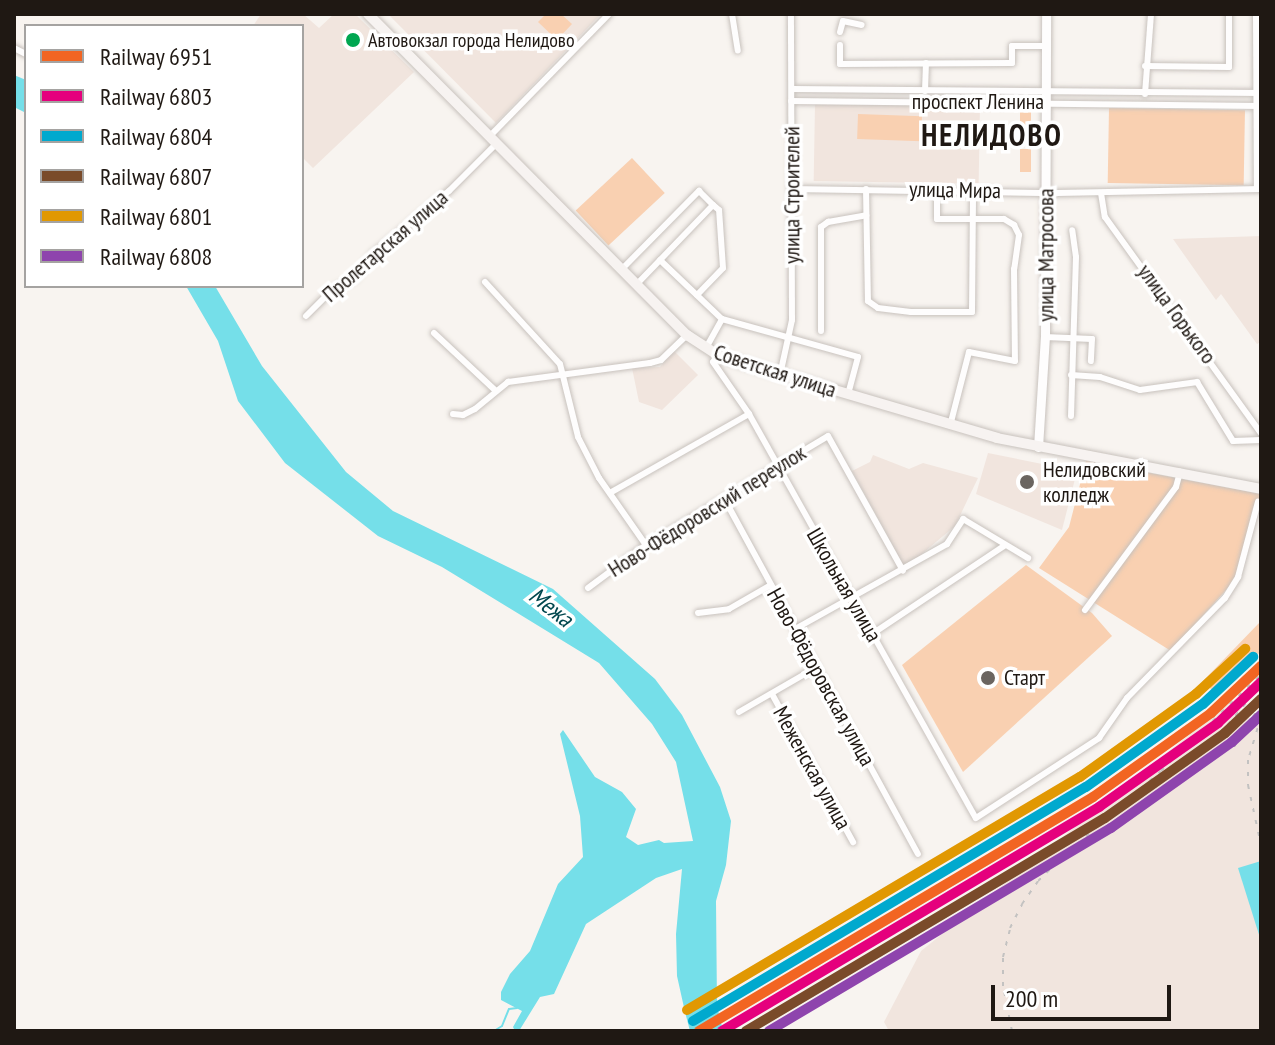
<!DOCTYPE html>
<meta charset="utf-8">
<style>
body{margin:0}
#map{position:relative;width:1275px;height:1045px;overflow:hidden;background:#f8f4f0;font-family:"PT Sans Narrow",sans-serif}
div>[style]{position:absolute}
.built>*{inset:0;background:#f1e5de;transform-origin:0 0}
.green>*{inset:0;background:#f9d0b1;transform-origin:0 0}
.water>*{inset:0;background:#75dfe9}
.stream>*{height:2px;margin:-1px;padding:0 1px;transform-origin:1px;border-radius:1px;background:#75dfe9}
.roads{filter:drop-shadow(0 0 2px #c8c2bd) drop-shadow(0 0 2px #c8c2bd)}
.minor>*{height:6px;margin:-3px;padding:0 3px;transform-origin:3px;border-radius:3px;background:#fefdfd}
.secondary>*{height:9px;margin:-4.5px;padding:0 4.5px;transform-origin:4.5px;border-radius:4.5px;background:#fefdfd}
.primary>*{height:10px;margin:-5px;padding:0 5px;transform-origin:5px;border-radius:5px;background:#f7f3f1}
.rail>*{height:2px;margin-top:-1px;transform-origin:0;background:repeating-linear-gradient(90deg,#c3c2c1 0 4px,transparent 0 12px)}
.rail-1>*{height:10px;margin:-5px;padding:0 5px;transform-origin:5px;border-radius:5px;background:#f26522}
.rail-2>*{height:10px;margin:-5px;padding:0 5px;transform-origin:5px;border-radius:5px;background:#e5007d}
.rail-3>*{height:10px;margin:-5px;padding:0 5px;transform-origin:5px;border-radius:5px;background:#00a9ce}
.rail-4>*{height:10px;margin:-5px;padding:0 5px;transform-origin:5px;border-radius:5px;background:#7a4b2a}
.rail-5>*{height:10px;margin:-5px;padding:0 5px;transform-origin:5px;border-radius:5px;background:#e19802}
.rail-6>*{height:10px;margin:-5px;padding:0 5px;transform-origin:5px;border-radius:5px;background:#8e44ad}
.dots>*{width:22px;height:22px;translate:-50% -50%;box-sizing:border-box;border:4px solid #fff;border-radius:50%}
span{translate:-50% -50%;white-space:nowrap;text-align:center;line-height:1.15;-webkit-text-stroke:7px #fff;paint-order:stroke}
.bus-label{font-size:20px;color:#1f1813}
.left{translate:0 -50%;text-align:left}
.street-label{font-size:22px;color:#1f1813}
.poi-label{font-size:22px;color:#1f1813}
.water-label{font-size:24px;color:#01474e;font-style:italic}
.district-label{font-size:30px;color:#1f1813;font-weight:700;letter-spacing:2px}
.frame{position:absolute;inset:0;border:16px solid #1f1813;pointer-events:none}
.legend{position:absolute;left:24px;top:24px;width:280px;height:264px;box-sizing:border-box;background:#fff;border:2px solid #a5a3a1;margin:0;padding:10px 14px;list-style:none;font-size:24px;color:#1f1813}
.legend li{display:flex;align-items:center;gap:16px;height:40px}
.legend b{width:40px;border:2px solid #a5a3a1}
.scale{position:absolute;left:991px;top:985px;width:180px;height:36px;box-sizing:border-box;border:4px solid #1f1813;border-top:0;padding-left:10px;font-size:24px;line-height:28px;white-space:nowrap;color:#1f1813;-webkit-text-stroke:6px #fff;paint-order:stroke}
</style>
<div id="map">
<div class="built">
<div style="clip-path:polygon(261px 14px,303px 14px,319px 28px,334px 14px,355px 14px,414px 72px,313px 168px,302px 157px,302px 26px,253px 26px)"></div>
<div style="clip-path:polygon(388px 14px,601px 14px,496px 123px)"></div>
<div style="left:815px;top:104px;width:165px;height:77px;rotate:1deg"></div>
<div style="clip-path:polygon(1261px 236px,1261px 342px,1257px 344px,1221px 294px,1216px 300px,1173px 239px)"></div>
<div style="clip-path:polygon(674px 351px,698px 375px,662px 410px,639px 402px,632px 368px,660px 367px)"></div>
<div style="clip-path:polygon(988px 453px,1077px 471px,1062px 530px,976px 494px)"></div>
<div style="clip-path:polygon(873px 455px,909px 469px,923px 463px,978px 478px,955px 526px,905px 568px,852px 471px,870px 462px)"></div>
<div style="clip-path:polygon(1230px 702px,1261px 727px,1261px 1031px,889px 1031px,884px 1022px,921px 951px)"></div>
</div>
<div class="green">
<div style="clip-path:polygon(546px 14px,561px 14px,572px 24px,557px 40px,538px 22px)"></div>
<div style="left:1109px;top:108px;width:136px;height:75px;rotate:1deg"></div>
<div style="left:1031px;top:111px;width:24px;height:11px;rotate:90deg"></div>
<div style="left:858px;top:114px;width:64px;height:25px;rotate:2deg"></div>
<div style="left:1020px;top:149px;width:11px;height:23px"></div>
<div style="left:632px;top:158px;width:48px;height:77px;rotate:47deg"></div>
<div style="clip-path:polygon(1086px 461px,1261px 494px,1234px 581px,1171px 651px,1039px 568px,1069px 527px)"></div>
<div style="clip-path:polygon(1026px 565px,1092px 613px,1112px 636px,963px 772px,902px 665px)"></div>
<div style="clip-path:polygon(1261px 621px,1261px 651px,1219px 695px,1202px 682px)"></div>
</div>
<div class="water">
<div style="clip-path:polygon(14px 75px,26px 80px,26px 113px,14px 107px)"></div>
<div style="clip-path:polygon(186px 286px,215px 286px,262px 366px,346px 472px,393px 511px,553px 589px,655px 679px,682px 715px,720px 787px,731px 821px,726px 865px,716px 901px,717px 1006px,723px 1031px,690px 1031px,685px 1012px,677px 976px,676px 934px,682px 869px,656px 878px,586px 924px,554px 994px,540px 997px,519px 1031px,515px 1031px,513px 1027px,522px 1011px,501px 1000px,501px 992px,510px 974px,530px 951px,558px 884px,583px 857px,580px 816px,560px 734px,563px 730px,595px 777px,622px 792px,636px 809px,626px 837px,638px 845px,659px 840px,664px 843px,693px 841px,676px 762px,652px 724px,599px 663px,442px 567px,378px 536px,285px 463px,238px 401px,218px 341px)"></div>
<div style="clip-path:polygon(1261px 861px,1261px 941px,1238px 868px)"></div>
</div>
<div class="stream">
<div style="left:494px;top:1031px;width:9px;rotate:-32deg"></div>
<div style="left:502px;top:1026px;width:18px;rotate:-68deg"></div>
<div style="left:509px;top:1009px;width:8px;rotate:-7deg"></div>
</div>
<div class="roads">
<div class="minor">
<div style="left:732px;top:14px;width:37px;rotate:81deg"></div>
<div style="left:1256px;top:14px;width:175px;rotate:89.7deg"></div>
<div style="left:840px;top:32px;width:11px;rotate:-75deg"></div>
<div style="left:843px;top:21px;width:19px;rotate:12deg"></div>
<div style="left:840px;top:45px;width:19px;rotate:90deg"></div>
<div style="left:840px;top:64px;width:172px;rotate:-0.3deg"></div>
<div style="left:1012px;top:63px;width:17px;rotate:-90deg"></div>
<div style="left:1012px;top:46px;width:34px"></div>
<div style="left:14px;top:48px;width:13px;rotate:27deg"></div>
<div style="left:1145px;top:66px;width:84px;rotate:0.7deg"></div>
<div style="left:1229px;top:67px;width:53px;rotate:-90deg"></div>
<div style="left:792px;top:89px;width:469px;rotate:0.5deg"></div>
<div style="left:925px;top:91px;width:28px;rotate:-88deg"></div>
<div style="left:1145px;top:94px;width:80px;rotate:-85.7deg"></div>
<div style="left:791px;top:101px;width:470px;rotate:0.6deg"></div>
<div style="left:490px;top:136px;width:170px;rotate:-45.7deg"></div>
<div style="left:792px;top:189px;width:265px;rotate:0.9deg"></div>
<div style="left:1057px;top:193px;width:204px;rotate:-1.1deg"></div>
<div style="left:866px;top:189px;width:112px;rotate:89deg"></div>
<div style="left:868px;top:301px;width:12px;rotate:35deg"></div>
<div style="left:878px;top:308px;width:33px;rotate:7deg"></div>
<div style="left:911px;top:312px;width:61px"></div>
<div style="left:972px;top:312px;width:121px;rotate:-89.5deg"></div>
<div style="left:937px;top:189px;width:30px;rotate:90deg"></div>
<div style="left:937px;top:219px;width:67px"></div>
<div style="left:1004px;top:219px;width:12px;rotate:31deg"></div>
<div style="left:1014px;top:225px;width:11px;rotate:63deg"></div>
<div style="left:1019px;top:235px;width:34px;rotate:98deg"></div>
<div style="left:1014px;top:269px;width:92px;rotate:89.4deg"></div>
<div style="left:1015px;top:361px;width:47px;rotate:-168.9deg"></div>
<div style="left:969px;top:352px;width:76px;rotate:104.4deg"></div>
<div style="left:1101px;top:193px;width:24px;rotate:81deg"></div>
<div style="left:1105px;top:217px;width:266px;rotate:54.2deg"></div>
<div style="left:660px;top:260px;width:86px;rotate:43.6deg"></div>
<div style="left:722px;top:319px;width:141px;rotate:15.6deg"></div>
<div style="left:858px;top:357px;width:38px;rotate:105deg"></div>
<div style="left:622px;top:269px;width:110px;rotate:-45.4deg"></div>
<div style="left:699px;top:191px;width:20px;rotate:45deg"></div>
<div style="left:713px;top:205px;width:110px;rotate:133.9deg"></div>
<div style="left:485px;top:282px;width:111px;rotate:47.6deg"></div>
<div style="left:560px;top:364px;width:75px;rotate:76.1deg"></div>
<div style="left:578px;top:437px;width:46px;rotate:62.9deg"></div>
<div style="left:599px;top:478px;width:82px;rotate:55deg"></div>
<div style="left:697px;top:295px;width:37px;rotate:-46deg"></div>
<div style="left:723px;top:268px;width:58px;rotate:-93.9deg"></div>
<div style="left:719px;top:210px;width:8px;rotate:-140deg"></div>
<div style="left:306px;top:316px;width:37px;rotate:-45deg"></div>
<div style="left:332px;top:290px;width:26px;rotate:-28deg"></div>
<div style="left:355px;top:278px;width:30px;rotate:-53deg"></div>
<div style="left:373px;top:254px;width:99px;rotate:-39.7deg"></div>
<div style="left:449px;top:191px;width:68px;rotate:-45deg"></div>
<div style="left:821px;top:331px;width:104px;rotate:-90deg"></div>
<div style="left:821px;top:227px;width:9px;rotate:-36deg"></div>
<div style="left:828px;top:222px;width:39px;rotate:-10deg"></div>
<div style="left:434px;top:333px;width:83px;rotate:43.1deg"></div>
<div style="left:1045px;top:337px;width:47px;rotate:2.4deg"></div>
<div style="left:1092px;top:339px;width:22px;rotate:93deg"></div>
<div style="left:706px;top:348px;width:33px;rotate:-61deg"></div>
<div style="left:719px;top:356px;width:8px;rotate:135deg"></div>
<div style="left:713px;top:362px;width:63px;rotate:55.3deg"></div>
<div style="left:749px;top:414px;width:463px;rotate:60.7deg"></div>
<div style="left:976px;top:818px;width:147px;rotate:-33deg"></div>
<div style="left:1099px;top:738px;width:49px;rotate:-55deg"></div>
<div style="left:1127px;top:698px;width:140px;rotate:-45.6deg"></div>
<div style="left:1225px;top:598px;width:25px;rotate:-58deg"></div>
<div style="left:1238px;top:577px;width:78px;rotate:-75.1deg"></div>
<div style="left:780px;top:375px;width:56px;rotate:-77.7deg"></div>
<div style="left:792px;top:320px;width:306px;rotate:-90.2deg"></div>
<div style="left:1071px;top:375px;width:29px;rotate:4deg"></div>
<div style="left:1100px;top:377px;width:42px;rotate:18deg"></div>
<div style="left:1140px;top:390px;width:58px;rotate:-8deg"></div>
<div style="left:1197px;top:382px;width:69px;rotate:58.6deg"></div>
<div style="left:1233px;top:441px;width:28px;rotate:-2deg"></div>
<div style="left:453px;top:414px;width:10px;rotate:6deg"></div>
<div style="left:463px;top:415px;width:13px;rotate:-27deg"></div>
<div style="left:475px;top:409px;width:43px;rotate:-39.3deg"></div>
<div style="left:508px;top:382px;width:143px;rotate:-7.6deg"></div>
<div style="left:650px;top:363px;width:11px;rotate:-15deg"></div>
<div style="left:661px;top:360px;width:36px;rotate:-44deg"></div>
<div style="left:1071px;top:416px;width:159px;rotate:-88.2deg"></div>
<div style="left:1076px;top:257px;width:27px;rotate:-98deg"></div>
<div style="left:610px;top:493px;width:160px;rotate:-29.6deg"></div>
<div style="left:725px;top:500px;width:403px;rotate:61.4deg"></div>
<div style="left:588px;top:588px;width:72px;rotate:-36.6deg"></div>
<div style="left:646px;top:545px;width:212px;rotate:-30.9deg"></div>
<div style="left:828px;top:436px;width:154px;rotate:60.9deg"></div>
<div style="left:1085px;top:610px;width:153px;rotate:-53.5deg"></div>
<div style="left:1176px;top:487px;width:16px;rotate:-75deg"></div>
<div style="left:698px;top:613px;width:31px;rotate:-7deg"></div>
<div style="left:729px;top:609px;width:48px;rotate:-29.7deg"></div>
<div style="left:795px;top:629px;width:174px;rotate:-29.2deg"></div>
<div style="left:947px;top:544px;width:30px;rotate:-57deg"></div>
<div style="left:963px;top:519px;width:76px;rotate:31deg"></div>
<div style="left:872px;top:634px;width:159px;rotate:-33.7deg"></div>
<div style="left:772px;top:694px;width:169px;rotate:61.3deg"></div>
<div style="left:739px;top:712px;width:90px;rotate:-30deg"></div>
</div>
<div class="secondary">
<div style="left:1038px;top:447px;width:110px;rotate:-86.4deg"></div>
<div style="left:1045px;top:337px;width:323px;rotate:-89.8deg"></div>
</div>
<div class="primary">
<div style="left:368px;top:14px;width:453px;rotate:45.2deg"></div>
<div style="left:687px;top:335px;width:38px;rotate:33deg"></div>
<div style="left:719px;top:356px;width:290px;rotate:16.4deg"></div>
<div style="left:997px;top:438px;width:269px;rotate:10.9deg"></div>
</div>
</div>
<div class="rail">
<div style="left:1261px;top:717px;width:45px;rotate:106.8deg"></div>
<div style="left:1248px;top:760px;width:25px;rotate:90deg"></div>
<div style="left:1248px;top:785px;width:61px;rotate:77.8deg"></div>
<div style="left:1220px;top:734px;width:40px;rotate:-50deg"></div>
<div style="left:1234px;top:747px;width:51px;rotate:-57.9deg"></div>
<div style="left:1012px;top:1031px;width:46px;rotate:-101.3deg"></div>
<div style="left:1003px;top:986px;width:29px;rotate:-90deg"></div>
<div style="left:1003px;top:957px;width:30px;rotate:-76deg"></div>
<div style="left:1010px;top:928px;width:27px;rotate:-63deg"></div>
<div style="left:1022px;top:904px;width:28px;rotate:-55deg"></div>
<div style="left:1038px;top:881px;width:42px;rotate:-44deg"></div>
<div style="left:1068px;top:852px;width:123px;rotate:-41.1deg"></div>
<div style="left:1161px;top:771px;width:139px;rotate:-44.1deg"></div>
</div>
<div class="rail-1">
<div style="left:699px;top:1031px;width:458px;rotate:-30.7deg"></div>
<div style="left:1093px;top:797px;width:145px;rotate:-35.4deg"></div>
<div style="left:1211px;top:713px;width:69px;rotate:-43.2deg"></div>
</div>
<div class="rail-2">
<div style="left:722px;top:1031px;width:439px;rotate:-30.7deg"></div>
<div style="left:1099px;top:807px;width:146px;rotate:-35.2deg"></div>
<div style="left:1218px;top:723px;width:59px;rotate:-43.6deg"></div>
</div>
<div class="rail-3">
<div style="left:693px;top:1021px;width:457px;rotate:-30.8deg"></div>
<div style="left:1086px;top:787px;width:143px;rotate:-35.4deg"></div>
<div style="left:1203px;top:704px;width:69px;rotate:-43.2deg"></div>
</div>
<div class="rail-4">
<div style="left:746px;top:1031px;width:417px;rotate:-30.7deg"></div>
<div style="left:1105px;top:818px;width:147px;rotate:-35.3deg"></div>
<div style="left:1225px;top:733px;width:50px;rotate:-43.4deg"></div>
</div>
<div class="rail-5">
<div style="left:687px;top:1010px;width:457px;rotate:-30.7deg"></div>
<div style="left:1080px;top:777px;width:143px;rotate:-35.6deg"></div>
<div style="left:1196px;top:694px;width:67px;rotate:-42.6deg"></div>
</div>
<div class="rail-6">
<div style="left:769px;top:1031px;width:398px;rotate:-30.7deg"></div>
<div style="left:1111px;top:828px;width:148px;rotate:-35.4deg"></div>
<div style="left:1232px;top:742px;width:40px;rotate:-43deg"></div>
</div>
<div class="dots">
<div style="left:353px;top:40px;background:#00a651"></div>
<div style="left:1027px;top:482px;background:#6b6560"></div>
<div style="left:988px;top:678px;background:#6b6560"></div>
</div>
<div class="bus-label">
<span class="left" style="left:368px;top:40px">Автовокзал города Нелидово</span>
</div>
<div class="street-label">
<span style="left:978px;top:102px">проспект Ленина</span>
<span style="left:955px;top:190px;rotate:1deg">улица Мира</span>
<span style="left:792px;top:195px;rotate:-90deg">улица Строителей</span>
<span style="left:385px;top:246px;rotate:-41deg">Пролетарская улица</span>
<span style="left:1046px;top:255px;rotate:-90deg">улица Матросова</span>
<span style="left:1177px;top:314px;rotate:54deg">улица Горького</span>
<span style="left:775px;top:371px;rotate:18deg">Советская улица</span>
<span style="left:707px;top:511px;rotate:-32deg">Ново-Фёдоровский переулок</span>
<span style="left:844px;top:585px;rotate:60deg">Школьная улица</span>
<span style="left:821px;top:677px;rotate:61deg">Ново-Фёдоровская улица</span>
<span style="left:812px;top:768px;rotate:61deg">Меженская улица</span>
</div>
<div class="poi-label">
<span class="left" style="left:1043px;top:482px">Нелидовский<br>колледж</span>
<span class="left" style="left:1004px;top:678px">Старт</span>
</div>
<div class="water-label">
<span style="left:551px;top:607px;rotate:38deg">Межа</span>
</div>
<div class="district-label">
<span style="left:992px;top:135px">НЕЛИДОВО</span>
</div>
<div class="frame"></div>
<ul class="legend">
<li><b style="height:10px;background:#f26522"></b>Railway 6951</li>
<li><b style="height:10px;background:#e5007d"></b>Railway 6803</li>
<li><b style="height:10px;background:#00a9ce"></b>Railway 6804</li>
<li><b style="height:10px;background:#7a4b2a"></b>Railway 6807</li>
<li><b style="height:10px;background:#e19802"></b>Railway 6801</li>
<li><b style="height:10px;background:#8e44ad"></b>Railway 6808</li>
</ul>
<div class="scale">200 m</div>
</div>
